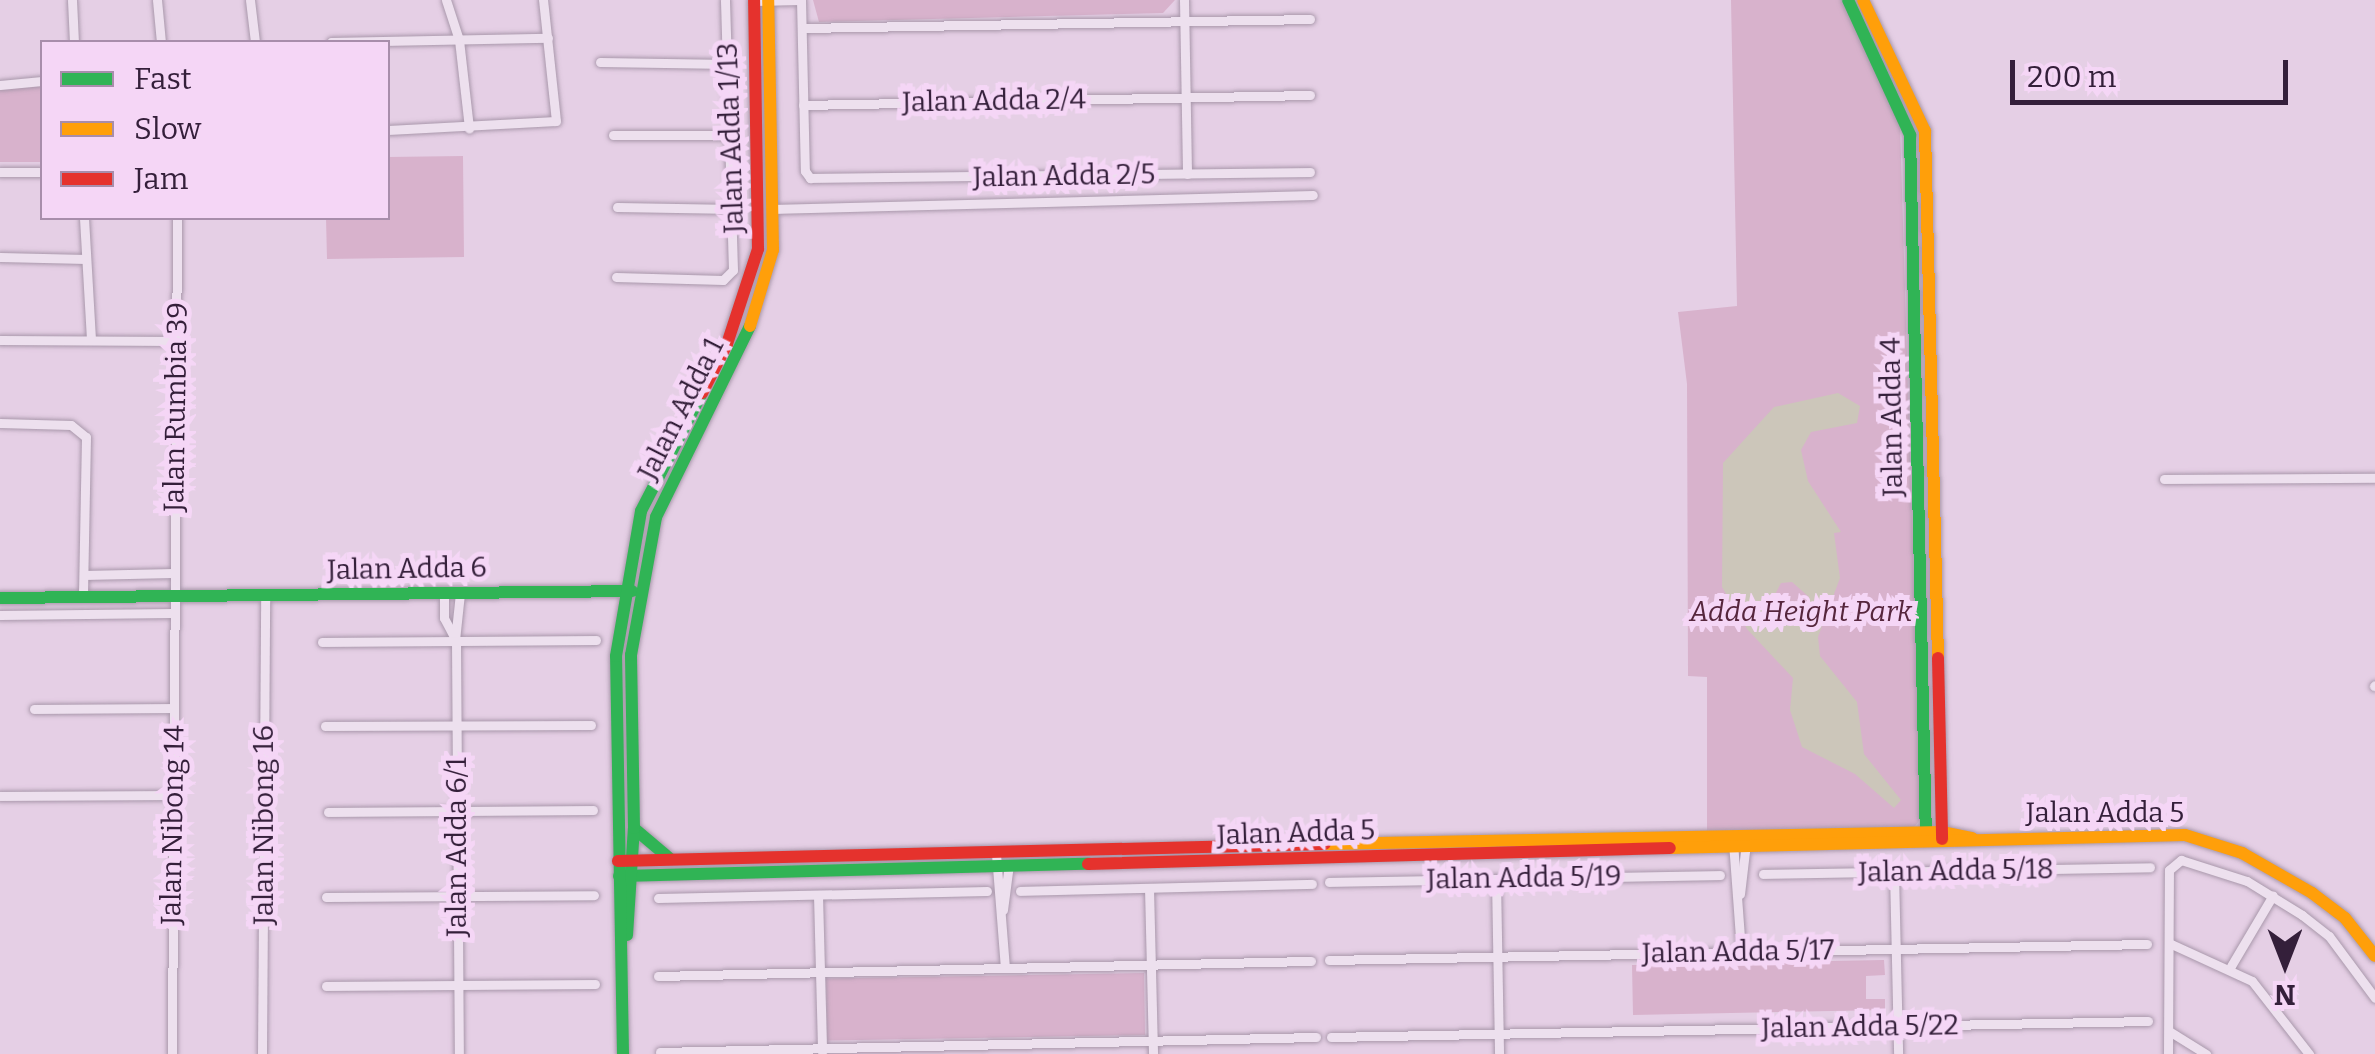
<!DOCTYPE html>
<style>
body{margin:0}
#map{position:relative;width:2375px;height:1054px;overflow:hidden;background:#e5cfe5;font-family:Bitter,serif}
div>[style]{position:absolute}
.green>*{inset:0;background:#d8b2cc;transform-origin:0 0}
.water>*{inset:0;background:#ccc6ba}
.roads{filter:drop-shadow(0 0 2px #a998ab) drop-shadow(0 0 2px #a998ab)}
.street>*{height:9px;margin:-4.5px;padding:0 4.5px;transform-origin:4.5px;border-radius:4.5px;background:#ede0ee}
.fast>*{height:12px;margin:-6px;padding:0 6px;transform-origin:6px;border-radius:6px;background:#30b455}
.slow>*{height:12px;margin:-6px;padding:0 6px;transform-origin:6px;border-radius:6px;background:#ff9f0a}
.jam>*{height:12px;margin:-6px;padding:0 6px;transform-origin:6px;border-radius:6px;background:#e5322d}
span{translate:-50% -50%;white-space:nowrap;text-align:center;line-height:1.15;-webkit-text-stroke:10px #f5d6f6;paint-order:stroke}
.street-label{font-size:28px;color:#341f3a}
.park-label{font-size:28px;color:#56263d;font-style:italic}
.legend{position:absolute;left:40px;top:40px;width:350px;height:180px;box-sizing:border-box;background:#f5d6f6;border:2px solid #a88dab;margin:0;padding:12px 18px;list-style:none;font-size:30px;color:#341f3a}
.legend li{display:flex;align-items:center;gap:20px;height:50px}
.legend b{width:50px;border:2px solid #a88dab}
.north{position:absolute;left:2235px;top:914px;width:100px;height:100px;-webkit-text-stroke:8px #f5d6f6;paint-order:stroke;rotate:180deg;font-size:28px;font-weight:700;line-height:40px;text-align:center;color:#341f3a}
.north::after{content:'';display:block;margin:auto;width:35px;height:45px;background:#341f3a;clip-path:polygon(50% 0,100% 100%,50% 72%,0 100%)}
.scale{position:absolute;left:2010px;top:60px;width:278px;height:45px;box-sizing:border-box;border:5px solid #341f3a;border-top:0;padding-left:12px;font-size:30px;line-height:35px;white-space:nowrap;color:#341f3a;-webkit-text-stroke:8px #f5d6f6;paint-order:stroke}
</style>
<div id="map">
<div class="green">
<div style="clip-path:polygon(813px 0,1175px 0,1163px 13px,819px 22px)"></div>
<div style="clip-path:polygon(1731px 0,1841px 0,1900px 125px,1921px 818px,1913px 829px,1707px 831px,1707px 677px,1688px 676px,1687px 384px,1678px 312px,1737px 306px)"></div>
<div style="left:42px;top:85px;width:77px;height:42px;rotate:90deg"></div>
<div style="clip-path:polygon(463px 156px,464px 257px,327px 259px,326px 218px,388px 218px,388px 157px)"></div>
<div style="clip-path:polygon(1884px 960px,1885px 975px,1866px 976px,1866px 999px,1885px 999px,1885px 1010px,1633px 1015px,1632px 965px)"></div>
<div style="left:1144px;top:973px;width:62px;height:318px;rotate:89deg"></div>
</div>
<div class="water">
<div style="clip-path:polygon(evenodd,1838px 393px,1860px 406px,1857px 423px,1811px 432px,1801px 450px,1808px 481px,1841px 532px,1834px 533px,1840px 578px,1818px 637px,1820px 656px,1857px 702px,1864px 754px,1901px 800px,1894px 808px,1855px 774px,1802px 747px,1790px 710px,1793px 678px,1747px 629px,1722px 587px,1723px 463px,1774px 407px,1838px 393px,1792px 582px,1809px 597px,1802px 615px,1787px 621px,1778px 618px,1772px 600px,1781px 583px,1792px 582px)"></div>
</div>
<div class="roads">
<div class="street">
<div style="left:72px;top:0;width:42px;rotate:87.3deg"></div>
<div style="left:157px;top:0;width:42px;rotate:84.6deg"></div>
<div style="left:250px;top:0;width:42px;rotate:83.2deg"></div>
<div style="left:446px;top:0;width:42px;rotate:72deg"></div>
<div style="left:459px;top:40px;width:89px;rotate:83.5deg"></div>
<div style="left:801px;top:0;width:171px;rotate:88.7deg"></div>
<div style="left:805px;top:171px;width:9px;rotate:54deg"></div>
<div style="left:810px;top:178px;width:500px;rotate:-0.69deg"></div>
<div style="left:1184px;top:0;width:174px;rotate:89deg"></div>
<div style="left:754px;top:1px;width:47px;rotate:-1.2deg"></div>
<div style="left:802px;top:28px;width:508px;rotate:-1.01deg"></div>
<div style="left:331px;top:42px;width:217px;rotate:-1.1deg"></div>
<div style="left:600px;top:62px;width:130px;rotate:0.9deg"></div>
<div style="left:0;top:85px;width:42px;rotate:-5.4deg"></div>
<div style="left:803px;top:105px;width:507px;rotate:-1.13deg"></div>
<div style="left:388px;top:130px;width:168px;rotate:-3.1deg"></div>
<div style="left:556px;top:121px;width:122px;rotate:-96.1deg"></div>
<div style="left:613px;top:135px;width:121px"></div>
<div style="left:0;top:172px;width:42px"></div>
<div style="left:617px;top:207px;width:119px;rotate:1deg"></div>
<div style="left:771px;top:209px;width:542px;rotate:-1.48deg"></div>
<div style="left:84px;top:218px;width:122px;rotate:86.7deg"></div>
<div style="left:0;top:257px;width:86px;rotate:1.3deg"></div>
<div style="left:616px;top:277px;width:107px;rotate:1.6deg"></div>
<div style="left:723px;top:280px;width:14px;rotate:-45deg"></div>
<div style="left:733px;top:270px;width:270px;rotate:-91.7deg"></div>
<div style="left:0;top:340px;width:177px;rotate:0.3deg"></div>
<div style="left:0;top:423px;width:71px;rotate:1.6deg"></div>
<div style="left:71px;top:425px;width:19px;rotate:39deg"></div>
<div style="left:86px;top:437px;width:161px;rotate:91.1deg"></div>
<div style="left:2164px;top:479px;width:211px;rotate:-0.3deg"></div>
<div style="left:84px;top:575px;width:89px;rotate:-1.3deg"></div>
<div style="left:444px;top:594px;width:24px;rotate:90deg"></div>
<div style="left:444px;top:618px;width:26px;rotate:62deg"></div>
<div style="left:456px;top:641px;width:413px;rotate:89.6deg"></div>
<div style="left:0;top:615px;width:173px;rotate:-0.7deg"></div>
<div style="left:455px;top:640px;width:47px;rotate:-83.9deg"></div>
<div style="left:322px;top:642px;width:274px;rotate:-0.4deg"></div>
<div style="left:2374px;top:686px;width:1px;rotate:-45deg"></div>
<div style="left:34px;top:709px;width:140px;rotate:-0.4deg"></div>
<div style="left:325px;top:726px;width:266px;rotate:-0.2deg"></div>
<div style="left:0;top:796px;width:174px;rotate:-0.3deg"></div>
<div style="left:328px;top:812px;width:265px;rotate:-0.4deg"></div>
<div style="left:1733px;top:842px;width:110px;rotate:85.8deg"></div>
<div style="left:996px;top:854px;width:114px;rotate:85.5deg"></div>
<div style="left:1894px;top:872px;width:182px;rotate:88.7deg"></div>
<div style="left:1763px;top:874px;width:387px;rotate:-1deg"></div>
<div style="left:1496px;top:879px;width:175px;rotate:89deg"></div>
<div style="left:1329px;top:882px;width:391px;rotate:-1deg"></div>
<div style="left:1149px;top:888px;width:166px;rotate:88.6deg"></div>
<div style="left:1020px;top:891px;width:292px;rotate:-1.4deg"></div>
<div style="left:1740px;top:894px;width:51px;rotate:-83.3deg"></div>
<div style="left:818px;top:895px;width:157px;rotate:88.5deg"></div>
<div style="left:326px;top:897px;width:268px;rotate:-0.4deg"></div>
<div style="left:658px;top:898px;width:329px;rotate:-1.2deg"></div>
<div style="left:1003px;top:910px;width:46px;rotate:-82.6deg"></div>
<div style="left:2169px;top:943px;width:91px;rotate:24.6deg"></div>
<div style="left:2252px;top:981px;width:93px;rotate:52deg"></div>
<div style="left:1329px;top:960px;width:818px;rotate:-1.12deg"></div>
<div style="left:2231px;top:966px;width:82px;rotate:-59.4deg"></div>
<div style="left:658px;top:976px;width:653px;rotate:-1.32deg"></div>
<div style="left:326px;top:986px;width:269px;rotate:-0.4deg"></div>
<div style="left:2169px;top:1031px;width:44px;rotate:31.9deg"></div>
<div style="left:1331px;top:1037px;width:817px;rotate:-1.12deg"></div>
<div style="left:660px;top:1052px;width:656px;rotate:-1.31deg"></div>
<div style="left:172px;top:1054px;width:836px;rotate:-89.66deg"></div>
<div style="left:262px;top:1054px;width:458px;rotate:-89.6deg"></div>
<div style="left:2168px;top:1054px;width:184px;rotate:-89.7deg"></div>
<div style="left:2169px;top:870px;width:16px;rotate:-40deg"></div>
<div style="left:2181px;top:860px;width:69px;rotate:17.7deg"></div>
<div style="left:2247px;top:881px;width:65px;rotate:31.7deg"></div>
<div style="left:2302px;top:915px;width:34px;rotate:38deg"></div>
<div style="left:2329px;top:936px;width:77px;rotate:53.4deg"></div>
</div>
<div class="fast">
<div style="left:1848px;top:0;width:149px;rotate:65.3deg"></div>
<div style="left:1910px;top:135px;width:703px;rotate:88.7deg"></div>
<div style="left:0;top:598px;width:632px;rotate:-0.63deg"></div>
<div style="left:636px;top:830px;width:43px;rotate:40.3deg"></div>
<div style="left:619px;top:876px;width:469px;rotate:-1.5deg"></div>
<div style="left:627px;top:935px;width:107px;rotate:-86.3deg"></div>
<div style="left:634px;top:828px;width:173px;rotate:-91deg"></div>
<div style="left:631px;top:655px;width:140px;rotate:-79.7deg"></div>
<div style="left:656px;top:517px;width:213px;rotate:-63.8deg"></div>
<div style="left:623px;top:1054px;width:398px;rotate:-91deg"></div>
<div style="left:616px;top:656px;width:147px;rotate:-80.2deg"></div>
<div style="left:641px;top:511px;width:133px;rotate:-62.7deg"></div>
</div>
<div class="slow">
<div style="left:1863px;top:0;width:145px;rotate:64.7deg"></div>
<div style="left:1925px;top:131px;width:527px;rotate:88.59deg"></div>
<div style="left:750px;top:326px;width:79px;rotate:-73.2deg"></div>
<div style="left:773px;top:250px;width:250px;rotate:-91.1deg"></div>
<div style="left:1325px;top:844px;width:618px;rotate:-1.11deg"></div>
<div style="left:1943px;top:832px;width:30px;rotate:12deg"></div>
<div style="left:1670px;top:848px;width:515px;rotate:-1.45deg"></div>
<div style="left:2185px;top:835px;width:60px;rotate:17.5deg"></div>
<div style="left:2242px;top:853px;width:81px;rotate:29.7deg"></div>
<div style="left:2312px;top:893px;width:41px;rotate:37.1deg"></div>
<div style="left:2345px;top:918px;width:48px;rotate:51.7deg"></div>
</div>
<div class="jam">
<div style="left:702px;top:393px;width:55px;rotate:-63deg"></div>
<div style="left:727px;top:344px;width:100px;rotate:-71.9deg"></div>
<div style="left:758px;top:249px;width:249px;rotate:-90.9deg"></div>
<div style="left:1938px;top:658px;width:181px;rotate:88.7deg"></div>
<div style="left:618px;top:861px;width:707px;rotate:-1.38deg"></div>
<div style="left:1088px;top:864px;width:582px;rotate:-1.57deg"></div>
</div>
</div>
<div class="street-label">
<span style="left:994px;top:101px;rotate:-1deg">Jalan Adda 2/4</span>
<span style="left:731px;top:138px;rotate:-92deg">Jalan Adda 1/13</span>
<span style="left:1064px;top:176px;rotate:-1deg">Jalan Adda 2/5</span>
<span style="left:176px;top:407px;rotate:-89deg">Jalan Rumbia 39</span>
<span style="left:681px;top:409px;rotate:-63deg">Jalan Adda 1</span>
<span style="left:1892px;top:417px;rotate:-91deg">Jalan Adda 4</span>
<span style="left:407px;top:569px;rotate:-1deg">Jalan Adda 6</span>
<span style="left:2105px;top:813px">Jalan Adda 5</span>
<span style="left:173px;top:825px;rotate:-89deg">Jalan Nibong 14</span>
<span style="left:264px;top:825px;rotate:-90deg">Jalan Nibong 16</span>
<span style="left:1296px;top:833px;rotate:-2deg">Jalan Adda 5</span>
<span style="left:457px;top:847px;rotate:-90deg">Jalan Adda 6/1</span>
<span style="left:1956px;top:871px;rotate:-1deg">Jalan Adda 5/18</span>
<span style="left:1524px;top:878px;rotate:-1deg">Jalan Adda 5/19</span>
<span style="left:1738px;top:952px;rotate:-1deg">Jalan Adda 5/17</span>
<span style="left:1860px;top:1027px;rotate:-1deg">Jalan Adda 5/22</span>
</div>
<div class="park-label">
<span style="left:1801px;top:612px">Adda Height Park</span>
</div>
<ul class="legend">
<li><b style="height:12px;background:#30b455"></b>Fast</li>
<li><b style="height:12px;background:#ff9f0a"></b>Slow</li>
<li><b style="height:12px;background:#e5322d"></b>Jam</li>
</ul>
<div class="north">N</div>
<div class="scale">200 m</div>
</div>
